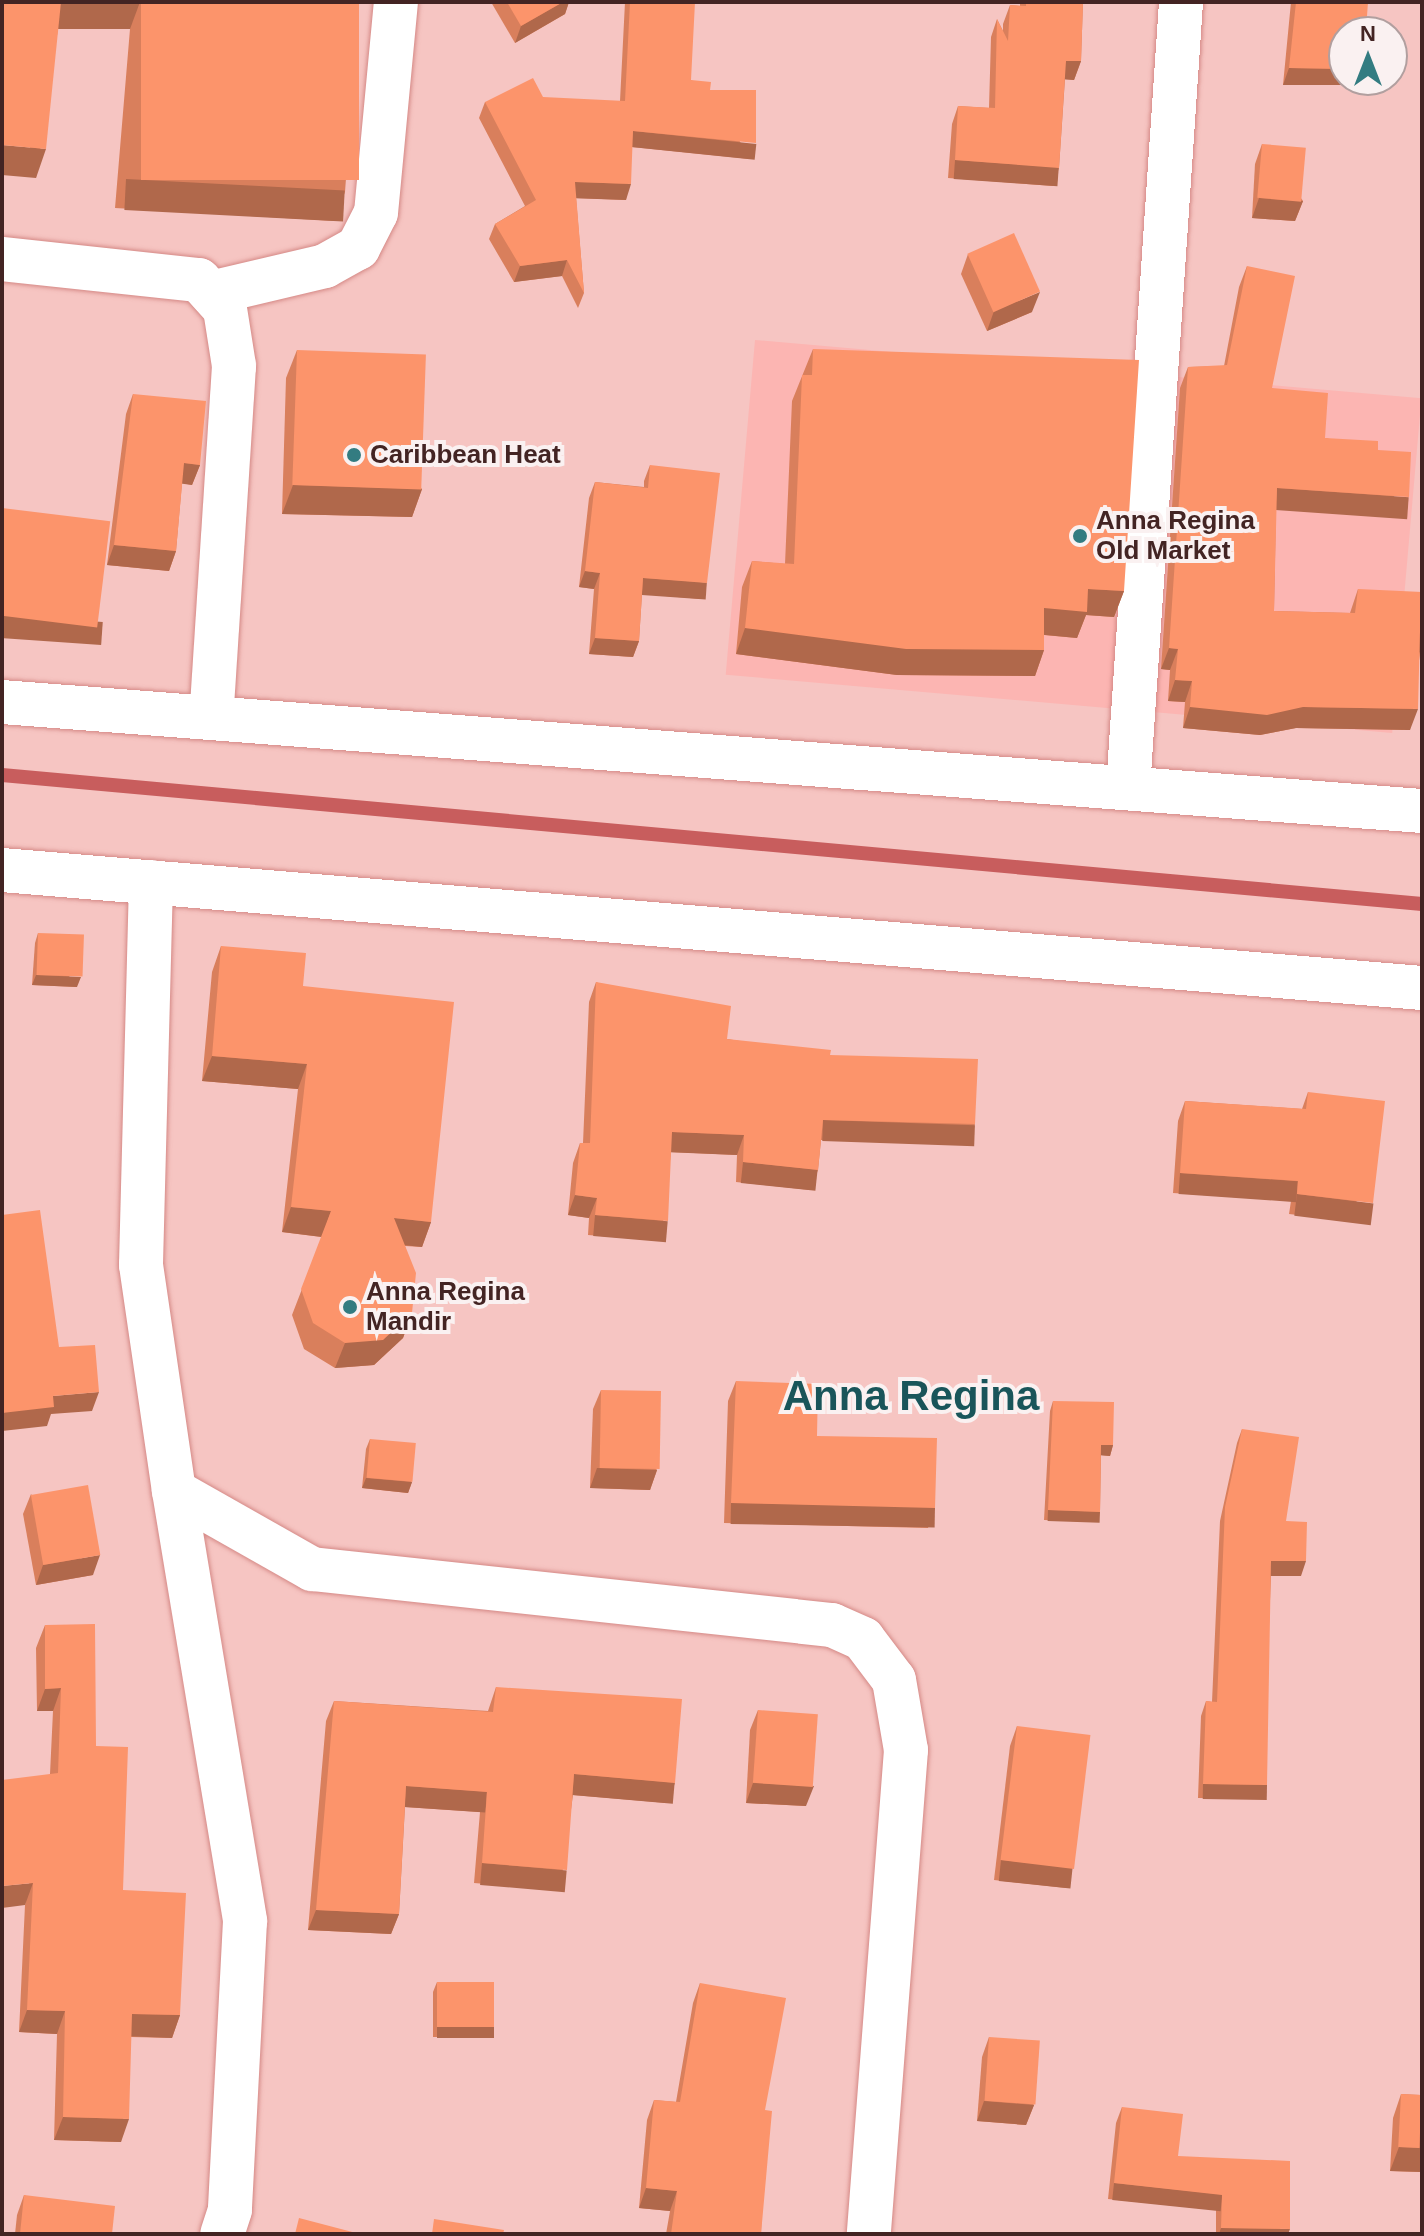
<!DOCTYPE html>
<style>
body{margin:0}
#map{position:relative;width:1424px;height:2236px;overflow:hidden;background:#f6c5c2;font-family:Arial,sans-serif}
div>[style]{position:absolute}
.built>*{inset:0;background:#fcb5b2;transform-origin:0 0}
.stream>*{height:14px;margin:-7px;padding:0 7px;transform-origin:7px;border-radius:7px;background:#c85d5d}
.roads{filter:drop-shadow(0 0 2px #d58986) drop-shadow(0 0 2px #d58986)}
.minor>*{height:44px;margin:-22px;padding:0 22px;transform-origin:22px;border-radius:22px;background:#fff}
.wall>*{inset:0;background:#d97f5c}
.shaded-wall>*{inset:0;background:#b0684b;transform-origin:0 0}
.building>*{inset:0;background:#fc946b;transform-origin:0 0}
.dots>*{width:22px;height:22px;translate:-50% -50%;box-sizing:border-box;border:4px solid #faf1f1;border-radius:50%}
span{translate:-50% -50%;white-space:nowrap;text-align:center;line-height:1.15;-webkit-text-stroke:8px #faf1f1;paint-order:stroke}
.poi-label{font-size:26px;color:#432423;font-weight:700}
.left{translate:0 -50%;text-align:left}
.town-label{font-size:42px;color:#19555a;font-weight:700}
.frame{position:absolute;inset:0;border:4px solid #432423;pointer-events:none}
.north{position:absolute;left:1328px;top:16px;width:80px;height:80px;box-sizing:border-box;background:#faf1f1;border:2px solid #b19f9f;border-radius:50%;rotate:0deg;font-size:22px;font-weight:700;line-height:32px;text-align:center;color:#432423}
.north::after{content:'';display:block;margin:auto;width:28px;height:36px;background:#337c81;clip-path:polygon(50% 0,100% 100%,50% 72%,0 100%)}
</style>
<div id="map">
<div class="built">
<div style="left:755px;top:340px;width:669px;height:336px;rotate:5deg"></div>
</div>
<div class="stream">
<div style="left:2px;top:775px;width:1426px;rotate:5.19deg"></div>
</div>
<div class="roads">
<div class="minor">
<div style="left:2px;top:259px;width:198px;rotate:6.1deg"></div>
<div style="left:199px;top:280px;width:39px;rotate:48deg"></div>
<div style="left:225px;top:309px;width:58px;rotate:81deg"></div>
<div style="left:234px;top:366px;width:352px;rotate:93.7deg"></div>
<div style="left:211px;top:293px;width:117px;rotate:-13.3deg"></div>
<div style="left:325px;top:266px;width:38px;rotate:-29deg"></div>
<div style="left:358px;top:248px;width:39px;rotate:-63deg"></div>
<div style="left:376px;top:213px;width:212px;rotate:-84.6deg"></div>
<div style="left:2px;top:702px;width:1424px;rotate:4.39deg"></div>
<div style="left:1128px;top:788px;width:788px;rotate:-86.14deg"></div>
<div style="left:2px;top:870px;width:1425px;rotate:4.75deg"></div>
<div style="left:151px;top:882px;width:383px;rotate:91.5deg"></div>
<div style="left:141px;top:1265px;width:228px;rotate:81.7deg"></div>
<div style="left:174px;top:1491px;width:159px;rotate:29.5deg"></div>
<div style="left:312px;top:1569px;width:523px;rotate:6.15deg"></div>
<div style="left:832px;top:1625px;width:34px;rotate:24deg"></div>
<div style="left:863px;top:1639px;width:51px;rotate:52.9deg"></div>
<div style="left:894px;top:1680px;width:71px;rotate:80.3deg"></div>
<div style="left:906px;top:1750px;width:485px;rotate:94.4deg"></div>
<div style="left:174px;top:1491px;width:436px;rotate:80.6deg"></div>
<div style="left:245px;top:1921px;width:289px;rotate:93deg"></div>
<div style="left:230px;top:2210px;width:25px;rotate:108deg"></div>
</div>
</div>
<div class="wall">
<div style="clip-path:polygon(2px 2px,359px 2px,345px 192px,335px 221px,115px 208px,130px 29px,58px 29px,36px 178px)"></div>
<div style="clip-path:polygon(491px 2px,569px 2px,565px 14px,515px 43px)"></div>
<div style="clip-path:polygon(625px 2px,630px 2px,691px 80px,710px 90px,750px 159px,632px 147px,626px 200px,576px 198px,584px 293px,578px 308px,562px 276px,514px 282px,489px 239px,495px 224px,525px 206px,479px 118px,485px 102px,620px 101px)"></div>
<div style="clip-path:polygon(1020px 2px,1083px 2px,1081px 61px,1074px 80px,1065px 79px,1059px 168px,1053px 186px,948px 178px,952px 124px,958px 106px,989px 108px,991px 37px,997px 19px,1003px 31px,1003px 24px,1010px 5px,1020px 6px)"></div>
<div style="clip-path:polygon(1291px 2px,1368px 2px,1344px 80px,1375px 80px,1373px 85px,1283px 85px)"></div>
<div style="clip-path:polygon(1262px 144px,1303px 201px,1295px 221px,1252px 218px,1255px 164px)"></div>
<div style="clip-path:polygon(968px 254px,1032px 312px,987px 331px,961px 274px)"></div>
<div style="clip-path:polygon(1247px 266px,1272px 388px,1325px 438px,1378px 450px,1401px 517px,1276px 509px,1274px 611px,1350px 613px,1358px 589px,1420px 653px,1410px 730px,1296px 728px,1260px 735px,1183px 728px,1185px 702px,1168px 701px,1170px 670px,1161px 669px,1180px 388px,1188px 367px,1224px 366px,1239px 287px)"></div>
<div style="clip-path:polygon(813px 349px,1124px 591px,1114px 617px,1086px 615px,1077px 638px,1044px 635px,1044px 650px,1035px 676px,897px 675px,736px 654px,742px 587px,752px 561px,785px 564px,792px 401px)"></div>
<div style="clip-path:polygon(297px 350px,422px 489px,412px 517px,282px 514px,286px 378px)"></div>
<div style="clip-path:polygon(133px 394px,200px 465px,192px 485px,182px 483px,176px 551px,169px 571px,107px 565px,126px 414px)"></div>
<div style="clip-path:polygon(650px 465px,701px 599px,642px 594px,639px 641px,633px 657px,589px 654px,594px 589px,579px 587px,589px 498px,595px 482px,644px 487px,644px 481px)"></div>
<div style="clip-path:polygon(38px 933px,77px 987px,32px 985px,35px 943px)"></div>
<div style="clip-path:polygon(221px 946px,303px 986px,431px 1222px,422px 1247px,405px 1246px,412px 1313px,403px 1338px,374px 1365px,335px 1368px,304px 1349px,292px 1315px,322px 1237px,282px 1232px,298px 1089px,202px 1081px,212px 972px)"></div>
<div style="clip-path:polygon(596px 982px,727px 1039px,830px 1055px,975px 1124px,968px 1144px,821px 1140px,818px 1170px,810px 1190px,736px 1182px,737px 1155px,671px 1152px,661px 1241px,588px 1235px,589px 1218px,568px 1215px,573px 1163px,580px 1143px,583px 1143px,589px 1002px)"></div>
<div style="clip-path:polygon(1308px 1092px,1366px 1223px,1289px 1214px,1291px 1201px,1173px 1193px,1178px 1121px,1185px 1101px,1302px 1109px)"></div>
<div style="clip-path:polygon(736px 1381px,817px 1436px,935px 1508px,928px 1528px,724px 1523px,728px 1401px)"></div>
<div style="clip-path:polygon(601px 1390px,657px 1470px,650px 1490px,590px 1488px,593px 1409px)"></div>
<div style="clip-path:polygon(1053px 1401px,1113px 1445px,1110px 1456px,1101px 1455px,1100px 1512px,1096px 1522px,1044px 1520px,1050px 1411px)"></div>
<div style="clip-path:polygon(1242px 1429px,1286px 1521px,1301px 1576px,1271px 1576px,1262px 1799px,1198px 1798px,1201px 1716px,1206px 1701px,1212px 1702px,1220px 1521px,1237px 1443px)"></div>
<div style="clip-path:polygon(370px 1439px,412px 1482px,408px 1493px,362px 1488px,366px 1449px)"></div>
<div style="clip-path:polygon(31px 1494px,93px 1575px,36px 1585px,23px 1514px)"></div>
<div style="clip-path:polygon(45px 1625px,96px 1746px,123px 1890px,180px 2015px,172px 2038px,131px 2037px,121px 2142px,54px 2140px,57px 2034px,19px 2032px,25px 1905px,50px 1774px,53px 1711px,37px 1711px,36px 1648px)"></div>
<div style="clip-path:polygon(496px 1687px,675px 1783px,667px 1803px,573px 1795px,560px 1890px,474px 1883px,480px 1812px,405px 1807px,399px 1914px,391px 1934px,308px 1930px,326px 1721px,334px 1701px,488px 1711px)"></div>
<div style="clip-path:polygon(758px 1710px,806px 1806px,746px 1803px,750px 1730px)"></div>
<div style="clip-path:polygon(1017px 1726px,1066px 1888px,994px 1880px,1010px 1746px)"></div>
<div style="clip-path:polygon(437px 1982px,490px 2037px,433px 2037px,433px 1992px)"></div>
<div style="clip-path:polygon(700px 1983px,765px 2110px,761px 2234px,666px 2234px,670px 2211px,639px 2208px,647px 2120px,654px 2100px,676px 2102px,693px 2003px)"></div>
<div style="clip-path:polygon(989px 2037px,1034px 2105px,1026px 2125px,977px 2121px,982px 2057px)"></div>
<div style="clip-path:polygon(1422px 2060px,1422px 2172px,1390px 2171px,1393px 2118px,1401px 2094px,1420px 2095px)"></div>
<div style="clip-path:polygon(1122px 2107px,1178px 2156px,1288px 2234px,1216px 2234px,1216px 2210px,1108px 2199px,1116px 2123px)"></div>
<div style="clip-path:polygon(24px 2195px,112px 2234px,15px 2234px,17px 2215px)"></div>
</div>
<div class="shaded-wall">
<div style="clip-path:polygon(60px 2px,140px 2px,130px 29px,51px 29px)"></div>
<div style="clip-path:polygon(563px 2px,569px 2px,565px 14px,515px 43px,521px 26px)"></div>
<div style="clip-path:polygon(1066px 61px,1081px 61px,1074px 80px,1059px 79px)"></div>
<div style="clip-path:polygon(1289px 68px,1344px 69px,1344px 80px,1375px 80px,1373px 85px,1283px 85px)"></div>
<div style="left:633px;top:131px;width:124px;height:16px;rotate:6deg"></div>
<div style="clip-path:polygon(2px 145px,46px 149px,36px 178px,2px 175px)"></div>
<div style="left:955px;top:160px;width:104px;height:19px;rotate:4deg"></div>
<div style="left:126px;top:179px;width:219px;height:31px;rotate:3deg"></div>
<div style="clip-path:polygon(575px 182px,631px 184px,626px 200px,569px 198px)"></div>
<div style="clip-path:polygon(1259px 198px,1303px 201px,1295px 221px,1252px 218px)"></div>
<div style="clip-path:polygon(567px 260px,562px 276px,514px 282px,520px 266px)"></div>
<div style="clip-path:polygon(1040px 292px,1032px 312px,987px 331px,994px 311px)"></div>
<div style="clip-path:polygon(184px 463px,200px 465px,192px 485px,177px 483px)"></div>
<div style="clip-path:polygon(293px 485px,422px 489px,412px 517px,282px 514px)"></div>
<div style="left:1277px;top:488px;width:132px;height:22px;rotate:4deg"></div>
<div style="clip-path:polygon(114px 545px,176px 551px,169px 571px,107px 565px)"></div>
<div style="clip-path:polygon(585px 571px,600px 573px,594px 589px,579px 587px)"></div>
<div style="left:643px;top:578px;width:64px;height:17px;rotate:4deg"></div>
<div style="clip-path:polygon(1088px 589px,1124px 591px,1114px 617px,1086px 615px,1077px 638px,1035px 634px,1044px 608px)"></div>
<div style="left:2px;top:615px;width:101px;height:23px;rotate:4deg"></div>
<div style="clip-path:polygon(745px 628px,1044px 650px,1035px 676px,897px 675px,736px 654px)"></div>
<div style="clip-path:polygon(1420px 631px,1422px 631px,1422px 653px,1413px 652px)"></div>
<div style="clip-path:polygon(595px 638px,639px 641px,633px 657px,589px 654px)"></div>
<div style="clip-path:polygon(1169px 648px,1178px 649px,1170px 670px,1161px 669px)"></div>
<div style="clip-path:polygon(1175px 680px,1192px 681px,1185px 702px,1168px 701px)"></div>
<div style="clip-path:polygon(1190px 707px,1303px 707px,1418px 709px,1410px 730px,1296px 728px,1260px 735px,1183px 728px)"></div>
<div style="clip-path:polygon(36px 975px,81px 977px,77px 987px,32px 985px)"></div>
<div style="clip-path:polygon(212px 1056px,307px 1064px,298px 1089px,202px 1081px)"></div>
<div style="left:823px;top:1120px;width:152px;height:21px;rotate:2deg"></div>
<div style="clip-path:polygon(672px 1132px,744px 1135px,737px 1155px,664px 1152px)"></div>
<div style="left:743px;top:1162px;width:75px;height:21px;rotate:6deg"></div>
<div style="left:1180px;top:1173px;width:118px;height:21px;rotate:4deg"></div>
<div style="left:1297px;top:1194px;width:77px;height:22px;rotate:7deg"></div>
<div style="clip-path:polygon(575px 1195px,597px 1198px,589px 1218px,568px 1215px)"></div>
<div style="clip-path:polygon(291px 1207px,331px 1211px,322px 1237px,282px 1232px)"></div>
<div style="left:595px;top:1215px;width:73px;height:21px;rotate:5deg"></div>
<div style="clip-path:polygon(394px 1218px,431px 1222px,422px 1247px,384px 1243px)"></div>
<div style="clip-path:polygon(412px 1313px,403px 1338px,374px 1365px,335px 1368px,345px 1343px)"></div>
<div style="clip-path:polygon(99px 1392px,92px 1411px,51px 1414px,47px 1426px,2px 1431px,2px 1413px,53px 1396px)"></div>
<div style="clip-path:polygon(1101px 1445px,1113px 1445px,1110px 1456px,1097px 1455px)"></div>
<div style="clip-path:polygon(597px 1468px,657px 1470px,650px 1490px,590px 1488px)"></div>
<div style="clip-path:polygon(366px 1478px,412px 1482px,408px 1493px,362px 1488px)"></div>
<div style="left:731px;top:1503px;width:204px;height:21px;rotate:1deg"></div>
<div style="left:1048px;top:1510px;width:52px;height:11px;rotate:2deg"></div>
<div style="clip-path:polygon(100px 1555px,93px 1575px,36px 1585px,43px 1565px)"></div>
<div style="clip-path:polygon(1271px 1561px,1306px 1561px,1301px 1576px,1266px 1576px)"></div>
<div style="clip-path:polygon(61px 1688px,53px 1711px,37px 1711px,45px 1689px)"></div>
<div style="left:574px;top:1774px;width:101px;height:21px;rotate:5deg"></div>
<div style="clip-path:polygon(753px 1783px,814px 1786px,806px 1806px,746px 1803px)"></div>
<div style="left:1203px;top:1784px;width:64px;height:15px;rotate:1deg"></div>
<div style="left:406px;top:1786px;width:81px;height:21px;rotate:4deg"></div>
<div style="left:1001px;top:1860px;width:72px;height:21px;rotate:6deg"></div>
<div style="left:482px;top:1863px;width:85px;height:22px;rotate:5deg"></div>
<div style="clip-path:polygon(33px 1883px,25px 1905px,2px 1908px,2px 1886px)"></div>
<div style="clip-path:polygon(316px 1910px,399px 1914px,391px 1934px,308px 1930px)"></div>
<div style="clip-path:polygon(27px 2010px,65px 2011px,57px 2034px,19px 2032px)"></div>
<div style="clip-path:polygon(132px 2014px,180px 2015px,172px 2038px,123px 2036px)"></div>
<div style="left:437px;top:2027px;width:57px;height:11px"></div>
<div style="clip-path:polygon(984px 2101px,1034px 2105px,1026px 2125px,977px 2121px)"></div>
<div style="clip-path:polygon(63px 2117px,129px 2119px,121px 2142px,54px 2140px)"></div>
<div style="clip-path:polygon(1399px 2147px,1422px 2148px,1422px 2172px,1390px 2171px)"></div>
<div style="left:1114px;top:2183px;width:109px;height:17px;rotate:6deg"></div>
<div style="clip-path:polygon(646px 2188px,677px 2191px,670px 2211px,639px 2208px)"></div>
<div style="clip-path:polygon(1221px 2228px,1290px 2229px,1288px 2234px,1219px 2234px)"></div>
</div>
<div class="building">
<div style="clip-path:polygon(2px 2px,61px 2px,46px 149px,2px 145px)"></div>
<div style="left:141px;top:2px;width:218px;height:178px"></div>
<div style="clip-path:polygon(507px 2px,563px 2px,521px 26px)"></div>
<div style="clip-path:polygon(630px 2px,695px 2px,691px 80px,711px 82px,710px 90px,756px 90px,756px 143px,633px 131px,631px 184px,575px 182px,584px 293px,567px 260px,520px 266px,495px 224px,536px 200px,485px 102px,533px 78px,543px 97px,625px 101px)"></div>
<div style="clip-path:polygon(1026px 2px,1083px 2px,1081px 61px,1066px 61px,1059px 168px,955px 160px,958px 106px,995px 108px,997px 19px,1008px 41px,1010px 5px,1026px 6px)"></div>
<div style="clip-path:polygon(1296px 2px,1368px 2px,1366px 30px,1379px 30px,1379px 32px,1344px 32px,1344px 69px,1289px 68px)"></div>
<div style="left:1262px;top:144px;width:44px;height:54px;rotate:5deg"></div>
<div style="left:1014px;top:233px;width:64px;height:51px;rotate:66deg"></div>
<div style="clip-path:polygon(1247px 266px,1295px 276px,1272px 388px,1328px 393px,1325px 438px,1378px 441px,1378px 450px,1411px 452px,1409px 497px,1277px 488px,1274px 611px,1355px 613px,1358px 589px,1422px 592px,1422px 631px,1420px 631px,1418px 709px,1303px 707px,1267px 715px,1190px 707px,1192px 681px,1175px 680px,1178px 649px,1169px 648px,1188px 367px,1227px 365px)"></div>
<div style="clip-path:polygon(813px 349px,1139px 360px,1124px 591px,1088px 589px,1087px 612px,1044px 608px,1044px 650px,906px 649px,745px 628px,752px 561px,794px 564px,802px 375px,812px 375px)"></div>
<div style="left:297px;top:350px;width:129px;height:135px;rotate:2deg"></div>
<div style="clip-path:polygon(133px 394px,206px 401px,200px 465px,184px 463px,176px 551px,114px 545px)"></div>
<div style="clip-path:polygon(650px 465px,720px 473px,707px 583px,643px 578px,639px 641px,595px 638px,600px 573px,585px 571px,595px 482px,648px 488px)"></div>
<div style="left:2px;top:508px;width:109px;height:107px;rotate:7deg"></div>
<div style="left:38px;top:933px;width:46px;height:42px;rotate:2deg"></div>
<div style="clip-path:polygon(221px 946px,306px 953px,303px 986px,454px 1002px,431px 1222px,394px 1218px,416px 1273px,412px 1313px,383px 1340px,345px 1343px,313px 1323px,301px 1289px,331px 1211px,291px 1207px,307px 1064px,212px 1056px)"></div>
<div style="clip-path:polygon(596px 982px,731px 1006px,727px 1039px,831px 1050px,830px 1055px,978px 1059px,975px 1124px,823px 1120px,818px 1170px,743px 1162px,744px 1135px,672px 1132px,668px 1221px,595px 1215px,597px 1198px,575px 1195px,580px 1143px,590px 1143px)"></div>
<div style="clip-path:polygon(1308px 1092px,1385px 1101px,1373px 1203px,1297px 1194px,1298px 1181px,1180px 1173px,1185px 1101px,1306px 1109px)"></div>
<div style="clip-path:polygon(40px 1210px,59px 1347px,95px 1345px,99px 1392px,53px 1396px,54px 1407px,2px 1413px,2px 1215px)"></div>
<div style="clip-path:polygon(736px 1381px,818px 1384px,817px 1436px,937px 1438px,935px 1508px,731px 1503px)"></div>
<div style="left:601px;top:1390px;width:60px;height:78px;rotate:1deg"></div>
<div style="clip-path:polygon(1053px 1401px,1114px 1402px,1113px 1445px,1101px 1445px,1100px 1512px,1048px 1510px)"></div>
<div style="clip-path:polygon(1242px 1429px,1299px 1437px,1286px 1521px,1307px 1522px,1306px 1561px,1271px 1561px,1267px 1785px,1203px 1784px,1206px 1701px,1217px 1702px,1225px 1507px)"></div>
<div style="left:370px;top:1439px;width:46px;height:39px;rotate:5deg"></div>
<div style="left:88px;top:1485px;width:71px;height:58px;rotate:80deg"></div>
<div style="clip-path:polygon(95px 1624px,96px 1746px,128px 1747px,123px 1890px,186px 1893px,180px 2015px,132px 2014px,129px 2119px,63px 2117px,65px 2011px,27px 2010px,33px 1883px,2px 1886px,2px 1780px,58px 1773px,61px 1688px,45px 1689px,45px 1625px)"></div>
<div style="clip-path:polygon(496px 1687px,682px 1699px,675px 1783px,574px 1774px,567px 1870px,482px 1863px,487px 1792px,406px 1786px,399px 1914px,316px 1910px,334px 1701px,493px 1712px)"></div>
<div style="left:758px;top:1710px;width:60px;height:73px;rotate:4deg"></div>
<div style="left:1017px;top:1726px;width:74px;height:135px;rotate:7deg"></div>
<div style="left:437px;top:1982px;width:57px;height:45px"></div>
<div style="clip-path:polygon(700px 1983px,786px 1998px,765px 2110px,772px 2111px,761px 2234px,671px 2234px,677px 2191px,646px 2188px,654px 2100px,680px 2102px)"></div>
<div style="left:989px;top:2037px;width:51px;height:64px;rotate:4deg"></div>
<div style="left:1401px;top:2094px;width:21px;height:53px;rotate:3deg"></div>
<div style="clip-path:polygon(1122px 2107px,1183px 2114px,1178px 2156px,1290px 2161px,1290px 2229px,1221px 2228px,1222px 2195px,1114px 2183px)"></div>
<div style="clip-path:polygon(24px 2195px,115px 2206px,112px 2234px,20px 2234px)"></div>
<div style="clip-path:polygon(299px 2218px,360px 2234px,295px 2234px)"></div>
<div style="clip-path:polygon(434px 2219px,504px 2230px,503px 2234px,432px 2234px)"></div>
</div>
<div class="dots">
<div style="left:354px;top:455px;background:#337c81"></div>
<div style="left:1080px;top:536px;background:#337c81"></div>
<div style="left:350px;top:1307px;background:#337c81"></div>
</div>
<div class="poi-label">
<span class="left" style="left:370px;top:455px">Caribbean Heat</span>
<span class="left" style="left:1096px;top:536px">Anna Regina<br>Old Market</span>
<span class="left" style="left:366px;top:1307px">Anna Regina<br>Mandir</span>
</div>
<div class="town-label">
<span style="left:911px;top:1396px">Anna Regina</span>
</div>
<div class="frame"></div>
<div class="north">N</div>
</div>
